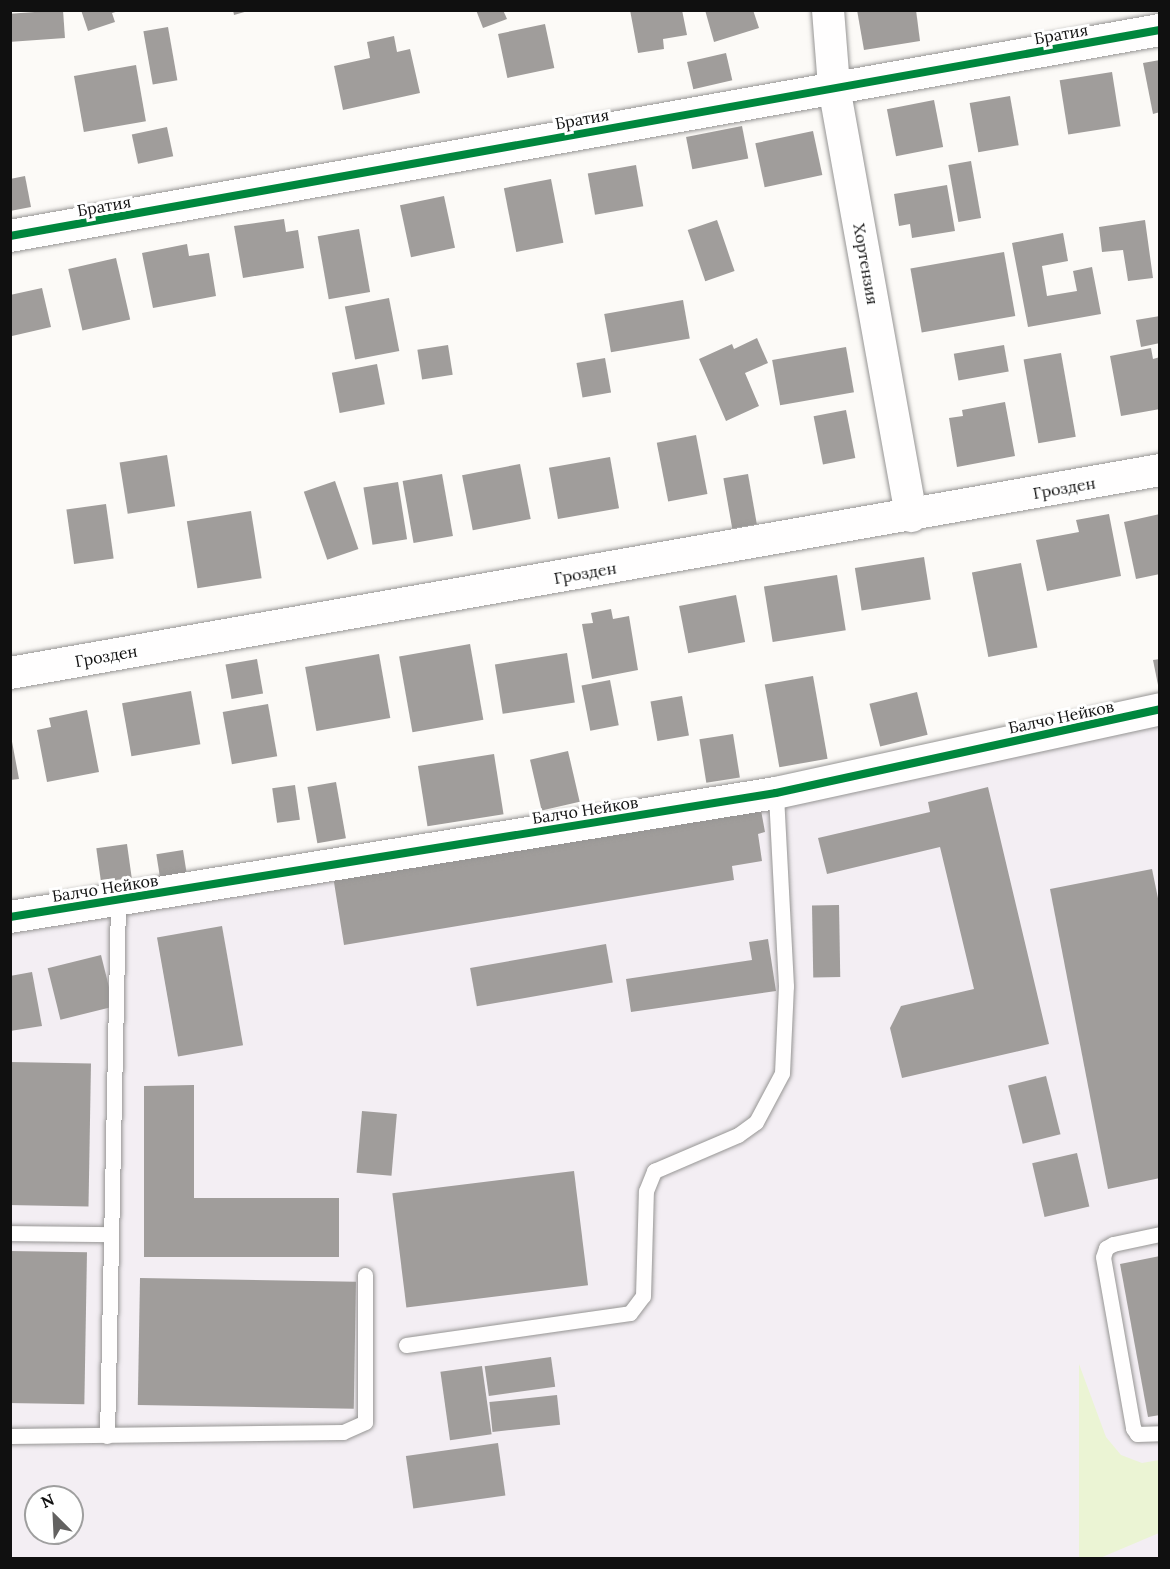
<!DOCTYPE html>
<meta charset="utf-8">
<style>
body{margin:0}
#map{position:relative;width:1170px;height:1569px;overflow:hidden;background:#fcfaf7;font-family:Lora,serif}
div>[style]{position:absolute}
.industrial>*{inset:0;background:#f3eef3}
.green>*{inset:0;background:#ebf4d4}
.building>*{inset:0;background:#a09d9b;transform-origin:0 0}
.roads{filter:drop-shadow(0 0 2px #969594) drop-shadow(0 0 2px #969594)}
.service>*{height:15px;margin:-7.5px;padding:0 7.5px;transform-origin:7.5px;border-radius:7.5px;background:#fffefe}
.minor>*{height:32px;margin:-16px;padding:0 16px;transform-origin:16px;border-radius:16px;background:#fffefe}
.cycleway>*{height:8px;margin:-4px;padding:0 4px;transform-origin:4px;border-radius:4px;background:#00873e}
span{translate:-50% -50%;white-space:nowrap;text-align:center;line-height:1.15;-webkit-text-stroke:6px #fff;paint-order:stroke}
.street-label{font-size:16px;color:#101010}
.frame{position:absolute;inset:0;border:12px solid #101010;pointer-events:none}
.north{position:absolute;left:24px;top:1485px;width:60px;height:60px;box-sizing:border-box;background:#fff;border:2px solid #9f9f9f;border-radius:50%;rotate:336deg;font-size:16px;font-weight:700;line-height:24px;text-align:center;color:#101010}
.north::after{content:'';display:block;margin:auto;width:21px;height:27px;background:#636261;clip-path:polygon(50% 0,100% 100%,50% 72%,0 100%)}
</style>
<div id="map">
<div class="industrial">
<div style="clip-path:polygon(evenodd,1159px 724px,1159px 1558px,11px 1558px,10px 929px,1159px 724px,36px 1497px,72px 1497px,72px 1533px,36px 1533px,36px 1497px)"></div>
</div>
<div class="green">
<div style="clip-path:polygon(1079px 1364px,1106px 1437px,1121px 1455px,1142px 1463px,1159px 1460px,1159px 1533px,1100px 1558px,1079px 1558px)"></div>
</div>
<div class="building">
<div style="left:63px;top:10px;width:28px;height:53px;rotate:86deg"></div>
<div style="clip-path:polygon(81px 10px,119px 10px,119px 11px,112px 13px,115px 22px,88px 31px)"></div>
<div style="clip-path:polygon(233px 10px,248px 10px,248px 11px,234px 15px)"></div>
<div style="clip-path:polygon(476px 10px,503px 10px,507px 19px,483px 28px)"></div>
<div style="clip-path:polygon(630px 10px,682px 10px,687px 35px,663px 39px,664px 49px,638px 53px)"></div>
<div style="clip-path:polygon(705px 10px,753px 10px,759px 28px,714px 42px)"></div>
<div style="clip-path:polygon(857px 10px,916px 10px,920px 41px,864px 50px)"></div>
<div style="left:545px;top:24px;width:45px;height:48px;rotate:78deg"></div>
<div style="left:168px;top:27px;width:54px;height:25px;rotate:80deg"></div>
<div style="clip-path:polygon(394px 36px,397px 52px,410px 49px,420px 93px,343px 110px,334px 66px,370px 58px,367px 42px)"></div>
<div style="left:726px;top:53px;width:28px;height:40px;rotate:77deg"></div>
<div style="clip-path:polygon(1160px 60px,1160px 112px,1153px 114px,1143px 63px)"></div>
<div style="left:136px;top:65px;width:57px;height:63px;rotate:80deg"></div>
<div style="left:1112px;top:72px;width:55px;height:53px;rotate:81deg"></div>
<div style="left:1010px;top:96px;width:50px;height:41px;rotate:80deg"></div>
<div style="left:934px;top:100px;width:48px;height:48px;rotate:79deg"></div>
<div style="left:742px;top:126px;width:33px;height:57px;rotate:79deg"></div>
<div style="left:167px;top:127px;width:30px;height:36px;rotate:78deg"></div>
<div style="left:813px;top:131px;width:45px;height:59px;rotate:78deg"></div>
<div style="left:971px;top:161px;width:58px;height:23px;rotate:80deg"></div>
<div style="left:636px;top:165px;width:42px;height:49px;rotate:80deg"></div>
<div style="clip-path:polygon(25px 176px,31px 207px,10px 211px,10px 179px)"></div>
<div style="left:551px;top:179px;width:65px;height:48px;rotate:79deg"></div>
<div style="clip-path:polygon(947px 185px,955px 231px,912px 238px,910px 224px,899px 226px,894px 194px)"></div>
<div style="left:444px;top:196px;width:53px;height:45px;rotate:78deg"></div>
<div style="clip-path:polygon(284px 219px,286px 232px,298px 230px,304px 268px,243px 278px,234px 226px)"></div>
<div style="left:717px;top:220px;width:54px;height:31px;rotate:71deg"></div>
<div style="clip-path:polygon(1145px 220px,1153px 278px,1128px 281px,1123px 250px,1102px 252px,1099px 227px)"></div>
<div style="left:359px;top:229px;width:64px;height:42px;rotate:80deg"></div>
<div style="clip-path:polygon(1063px 233px,1068px 261px,1042px 266px,1047px 296px,1077px 291px,1073px 271px,1092px 267px,1101px 314px,1028px 327px,1012px 243px)"></div>
<div style="clip-path:polygon(187px 244px,189px 256px,209px 253px,216px 296px,153px 308px,142px 253px)"></div>
<div style="left:1004px;top:252px;width:65px;height:95px;rotate:80deg"></div>
<div style="left:116px;top:258px;width:63px;height:49px;rotate:77deg"></div>
<div style="clip-path:polygon(42px 288px,51px 327px,12px 336px,10px 295px)"></div>
<div style="left:389px;top:298px;width:54px;height:45px;rotate:79deg"></div>
<div style="left:683px;top:300px;width:39px;height:80px;rotate:80deg"></div>
<div style="clip-path:polygon(1160px 316px,1160px 343px,1141px 347px,1136px 320px)"></div>
<div style="clip-path:polygon(757px 338px,768px 363px,745px 373px,759px 406px,726px 421px,699px 359px,732px 344px,734px 349px)"></div>
<div style="left:448px;top:345px;width:30px;height:31px;rotate:81deg"></div>
<div style="left:1004px;top:345px;width:27px;height:51px;rotate:80deg"></div>
<div style="left:846px;top:347px;width:46px;height:75px;rotate:80deg"></div>
<div style="clip-path:polygon(1151px 348px,1153px 359px,1160px 357px,1160px 409px,1121px 416px,1110px 356px)"></div>
<div style="left:1061px;top:353px;width:85px;height:38px;rotate:80deg"></div>
<div style="left:605px;top:358px;width:35px;height:29px;rotate:80deg"></div>
<div style="left:377px;top:364px;width:41px;height:46px;rotate:79deg"></div>
<div style="clip-path:polygon(1005px 402px,1015px 456px,957px 467px,949px 418px,963px 416px,962px 410px)"></div>
<div style="left:846px;top:410px;width:49px;height:33px;rotate:79deg"></div>
<div style="left:696px;top:435px;width:60px;height:40px;rotate:79deg"></div>
<div style="left:167px;top:455px;width:52px;height:48px;rotate:81deg"></div>
<div style="left:610px;top:457px;width:52px;height:62px;rotate:80deg"></div>
<div style="left:520px;top:464px;width:56px;height:59px;rotate:79deg"></div>
<div style="left:442px;top:474px;width:63px;height:40px;rotate:80deg"></div>
<div style="left:748px;top:474px;width:51px;height:25px;rotate:80deg"></div>
<div style="left:335px;top:481px;width:72px;height:33px;rotate:71deg"></div>
<div style="left:398px;top:482px;width:58px;height:35px;rotate:81deg"></div>
<div style="left:106px;top:504px;width:55px;height:40px;rotate:82deg"></div>
<div style="left:251px;top:511px;width:68px;height:65px;rotate:81deg"></div>
<div style="clip-path:polygon(1109px 514px,1121px 576px,1047px 591px,1036px 540px,1079px 532px,1076px 520px)"></div>
<div style="clip-path:polygon(1160px 514px,1160px 574px,1136px 579px,1124px 522px)"></div>
<div style="left:924px;top:557px;width:43px;height:70px;rotate:81deg"></div>
<div style="left:1021px;top:563px;width:86px;height:50px;rotate:79deg"></div>
<div style="left:837px;top:575px;width:56px;height:74px;rotate:81deg"></div>
<div style="left:736px;top:595px;width:48px;height:58px;rotate:79deg"></div>
<div style="clip-path:polygon(611px 609px,613px 619px,629px 616px,638px 670px,592px 679px,582px 624px,593px 623px,591px 613px)"></div>
<div style="left:470px;top:644px;width:77px;height:72px;rotate:80deg"></div>
<div style="left:567px;top:653px;width:50px;height:73px;rotate:81deg"></div>
<div style="left:379px;top:654px;width:65px;height:75px;rotate:80deg"></div>
<div style="left:257px;top:659px;width:35px;height:32px;rotate:80deg"></div>
<div style="clip-path:polygon(1160px 659px,1160px 685px,1158px 685px,1153px 660px)"></div>
<div style="left:813px;top:676px;width:84px;height:49px;rotate:80deg"></div>
<div style="left:610px;top:680px;width:46px;height:29px;rotate:79deg"></div>
<div style="left:191px;top:691px;width:54px;height:70px;rotate:80deg"></div>
<div style="left:917px;top:692px;width:44px;height:49px;rotate:76deg"></div>
<div style="left:682px;top:696px;width:40px;height:32px;rotate:80deg"></div>
<div style="left:268px;top:704px;width:53px;height:46px;rotate:80deg"></div>
<div style="clip-path:polygon(87px 710px,99px 772px,47px 782px,37px 730px,51px 727px,49px 718px)"></div>
<div style="clip-path:polygon(10px 731px,19px 779px,10px 780px)"></div>
<div style="left:733px;top:734px;width:44px;height:34px;rotate:81deg"></div>
<div style="left:568px;top:751px;width:52px;height:39px;rotate:77deg"></div>
<div style="left:494px;top:754px;width:61px;height:77px;rotate:81deg"></div>
<div style="left:336px;top:782px;width:57px;height:29px;rotate:80deg"></div>
<div style="left:295px;top:785px;width:35px;height:23px;rotate:82deg"></div>
<div style="clip-path:polygon(988px 787px,1049px 1044px,902px 1078px,890px 1028px,901px 1006px,974px 989px,940px 847px,827px 874px,818px 838px,930px 812px,928px 802px)"></div>
<div style="clip-path:polygon(760px 805px,765px 832px,758px 834px,762px 861px,732px 866px,734px 880px,344px 945px,333px 876px)"></div>
<div style="left:127px;top:844px;width:34px;height:31px;rotate:82deg"></div>
<div style="left:183px;top:850px;width:25px;height:27px;rotate:81deg"></div>
<div style="clip-path:polygon(1152px 869px,1160px 908px,1160px 1178px,1108px 1189px,1050px 889px)"></div>
<div style="left:839px;top:905px;width:72px;height:27px;rotate:89deg"></div>
<div style="left:222px;top:926px;width:121px;height:66px;rotate:80deg"></div>
<div style="clip-path:polygon(768px 939px,776px 991px,631px 1012px,626px 979px,752px 960px,749px 942px)"></div>
<div style="left:606px;top:944px;width:39px;height:138px;rotate:80deg"></div>
<div style="left:101px;top:955px;width:53px;height:55px;rotate:76deg"></div>
<div style="clip-path:polygon(32px 972px,42px 1026px,10px 1031px,10px 976px)"></div>
<div style="left:10px;top:1062px;width:81px;height:143px;rotate:1deg"></div>
<div style="left:1046px;top:1076px;width:60px;height:39px;rotate:76deg"></div>
<div style="clip-path:polygon(194px 1085px,194px 1198px,339px 1198px,339px 1257px,144px 1257px,144px 1086px)"></div>
<div style="left:362px;top:1111px;width:35px;height:62px;rotate:5deg"></div>
<div style="left:1077px;top:1153px;width:55px;height:46px;rotate:77deg"></div>
<div style="left:574px;top:1171px;width:115px;height:183px;rotate:83deg"></div>
<div style="left:10px;top:1251px;width:77px;height:152px;rotate:1deg"></div>
<div style="clip-path:polygon(1160px 1256px,1160px 1415px,1148px 1417px,1120px 1264px)"></div>
<div style="left:140px;top:1278px;width:216px;height:127px;rotate:1deg"></div>
<div style="left:551px;top:1357px;width:30px;height:67px;rotate:82deg"></div>
<div style="left:482px;top:1366px;width:69px;height:42px;rotate:82deg"></div>
<div style="left:557px;top:1395px;width:30px;height:68px;rotate:84deg"></div>
<div style="left:498px;top:1443px;width:53px;height:93px;rotate:82deg"></div>
</div>
<div class="roads">
<div class="service">
<div style="left:10px;top:1233px;width:101px;rotate:0.6deg"></div>
<div style="left:1160px;top:1234px;width:48px;rotate:168deg"></div>
<div style="left:1113px;top:1244px;width:8px;rotate:150deg"></div>
<div style="left:1106px;top:1248px;width:9px;rotate:108deg"></div>
<div style="left:1103px;top:1257px;width:174px;rotate:80deg"></div>
<div style="left:1133px;top:1428px;width:7px;rotate:56deg"></div>
<div style="left:1137px;top:1434px;width:23px;rotate:-2deg"></div>
<div style="left:406px;top:1345px;width:226px;rotate:-8.1deg"></div>
<div style="left:630px;top:1313px;width:21px;rotate:-53deg"></div>
<div style="left:643px;top:1296px;width:105px;rotate:-88.4deg"></div>
<div style="left:646px;top:1191px;width:22px;rotate:-68deg"></div>
<div style="left:654px;top:1171px;width:91px;rotate:-23.2deg"></div>
<div style="left:738px;top:1135px;width:22px;rotate:-36deg"></div>
<div style="left:756px;top:1122px;width:55px;rotate:-62deg"></div>
<div style="left:782px;top:1073px;width:87px;rotate:-87.4deg"></div>
<div style="left:786px;top:986px;width:193px;rotate:-93deg"></div>
<div style="left:10px;top:1436px;width:333px;rotate:-0.7deg"></div>
<div style="left:343px;top:1432px;width:24px;rotate:-24deg"></div>
<div style="left:365px;top:1422px;width:147px;rotate:-90deg"></div>
<div style="left:107px;top:1436px;width:536px;rotate:-88.82deg"></div>
</div>
<div class="minor">
<div style="left:828px;top:10px;width:77px;rotate:85.5deg"></div>
<div style="left:834px;top:87px;width:436px;rotate:79.8deg"></div>
<div style="left:10px;top:236px;width:1168px;rotate:-10.16deg"></div>
<div style="left:10px;top:673px;width:1168px;rotate:-10.01deg"></div>
<div style="left:10px;top:917px;width:776px;rotate:-9.2deg"></div>
<div style="left:776px;top:793px;width:393px;rotate:-12.3deg"></div>
</div>
</div>
<div class="cycleway">
<div style="left:10px;top:236px;width:1168px;rotate:-10.16deg"></div>
<div style="left:10px;top:917px;width:776px;rotate:-9.2deg"></div>
<div style="left:776px;top:793px;width:393px;rotate:-12.3deg"></div>
</div>
<div class="street-label">
<span style="left:1061px;top:34px;rotate:-10deg">Братия</span>
<span style="left:582px;top:119px;rotate:-10deg">Братия</span>
<span style="left:104px;top:206px;rotate:-10deg">Братия</span>
<span style="left:866px;top:264px;rotate:80deg">Хортензия</span>
<span style="left:1064px;top:488px;rotate:-10deg">Грозден</span>
<span style="left:585px;top:573px;rotate:-10deg">Грозден</span>
<span style="left:106px;top:656px;rotate:-10deg">Грозден</span>
<span style="left:1061px;top:717px;rotate:-12deg">Балчо Нейков</span>
<span style="left:585px;top:810px;rotate:-9deg">Балчо Нейков</span>
<span style="left:105px;top:888px;rotate:-9deg">Балчо Нейков</span>
</div>
<div class="frame"></div>
<div class="north">N</div>
</div>
